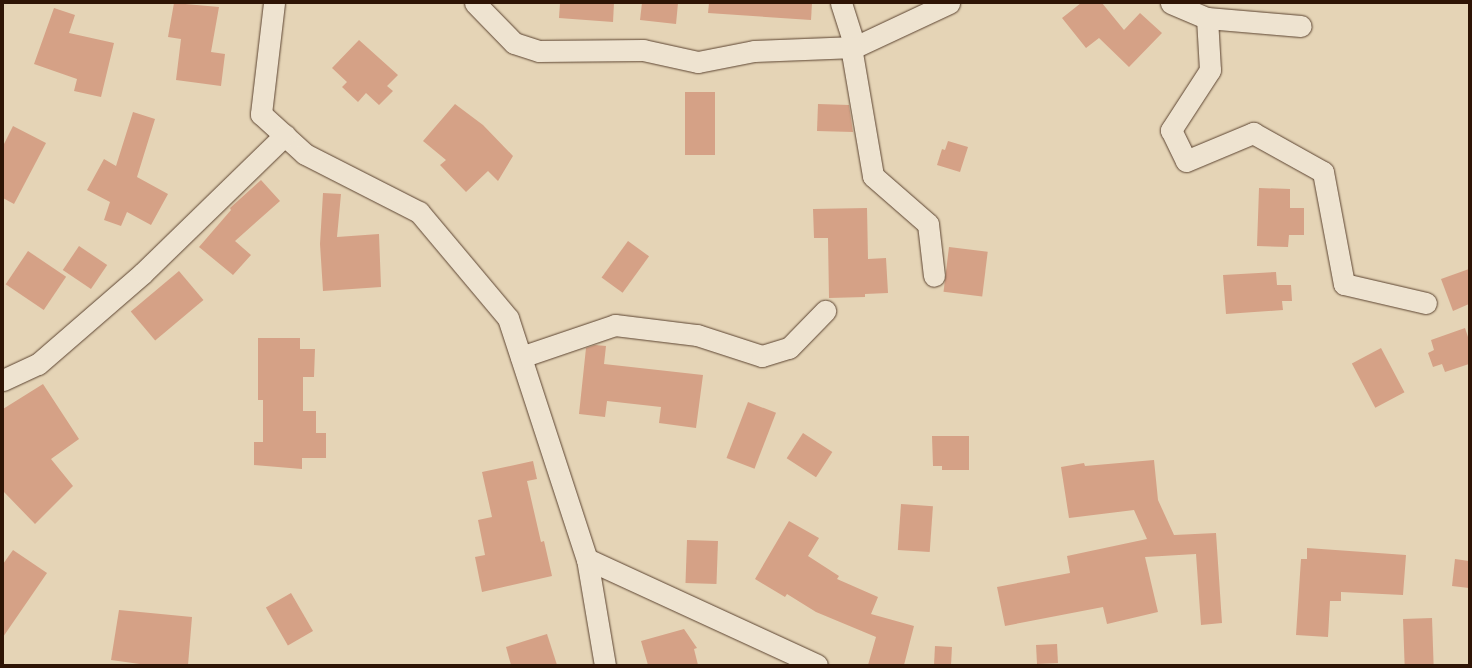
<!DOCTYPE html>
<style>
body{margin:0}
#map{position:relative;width:1472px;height:668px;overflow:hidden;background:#e5d4b6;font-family:"Libre Caslon Text",serif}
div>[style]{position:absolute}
.building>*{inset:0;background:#d5a186;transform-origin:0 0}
.roads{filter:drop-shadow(0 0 1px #5c4431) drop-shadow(0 0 1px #5c4431)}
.minor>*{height:21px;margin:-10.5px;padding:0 10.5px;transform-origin:10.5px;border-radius:10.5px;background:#eee3d0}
span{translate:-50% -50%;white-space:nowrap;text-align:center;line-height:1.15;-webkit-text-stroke:3px #eee3d0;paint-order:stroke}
.frame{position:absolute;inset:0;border:4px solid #2e1405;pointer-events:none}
</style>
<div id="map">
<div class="building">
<div style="clip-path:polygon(174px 3px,219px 7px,211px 52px,225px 54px,221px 86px,176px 80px,181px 39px,168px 37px)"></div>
<div style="clip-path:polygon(560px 3px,614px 3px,613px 22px,559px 18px)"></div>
<div style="clip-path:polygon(642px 3px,678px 3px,676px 24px,640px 20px)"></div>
<div style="clip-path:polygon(709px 3px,812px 3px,811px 20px,708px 13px)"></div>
<div style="clip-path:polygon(1081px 3px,1102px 3px,1124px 30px,1140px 13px,1162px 33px,1129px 67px,1099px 38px,1086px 48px,1062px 18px)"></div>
<div style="clip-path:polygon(54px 8px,75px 15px,69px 33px,114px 43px,101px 97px,74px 91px,77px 79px,34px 64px)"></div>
<div style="clip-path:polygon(359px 40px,398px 75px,387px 86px,393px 91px,379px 105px,366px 93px,358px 102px,342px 87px,347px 82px,332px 68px)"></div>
<div style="left:685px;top:92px;width:30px;height:63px"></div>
<div style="clip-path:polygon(455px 104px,483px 125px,513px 156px,498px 181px,488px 171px,466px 192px,440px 165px,446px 160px,423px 141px)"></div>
<div style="clip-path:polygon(818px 104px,849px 105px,853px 132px,817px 131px)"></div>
<div style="clip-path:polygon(133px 112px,155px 119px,137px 177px,168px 194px,151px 225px,127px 212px,121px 226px,104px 220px,110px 202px,87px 190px,104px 159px,116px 166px)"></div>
<div style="clip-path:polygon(13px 126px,46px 143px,14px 204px,3px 198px,3px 146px)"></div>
<div style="clip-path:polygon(948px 141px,968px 147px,960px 172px,937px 165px,942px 149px,945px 150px)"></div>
<div style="clip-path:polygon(261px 180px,280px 201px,235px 241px,251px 255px,233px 275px,199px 247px,231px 210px,230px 208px)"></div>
<div style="clip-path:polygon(1259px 188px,1290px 189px,1290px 208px,1304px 208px,1304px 235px,1289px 235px,1288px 247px,1257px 246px)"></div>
<div style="clip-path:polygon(323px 193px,341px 194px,337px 237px,379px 234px,381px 287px,323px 291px,320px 244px)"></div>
<div style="clip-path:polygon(867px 208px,868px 259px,886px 258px,888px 293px,865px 294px,865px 297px,829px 298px,828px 238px,814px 238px,813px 209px)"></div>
<div style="left:628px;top:241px;width:26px;height:45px;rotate:36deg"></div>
<div style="left:79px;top:246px;width:34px;height:29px;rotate:34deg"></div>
<div style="left:949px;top:247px;width:39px;height:45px;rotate:7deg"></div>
<div style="left:28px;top:251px;width:46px;height:40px;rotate:34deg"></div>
<div style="clip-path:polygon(1469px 269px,1469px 304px,1453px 311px,1441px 279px)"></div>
<div style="left:179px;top:271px;width:38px;height:63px;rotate:50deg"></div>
<div style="clip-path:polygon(1276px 272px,1277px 285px,1291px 285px,1292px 301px,1282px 301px,1283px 310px,1226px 314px,1223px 275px)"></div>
<div style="clip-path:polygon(1465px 328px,1469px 340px,1469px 364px,1445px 372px,1442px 364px,1433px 367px,1428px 353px,1434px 350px,1431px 340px)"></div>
<div style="clip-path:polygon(258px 338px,300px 338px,300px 349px,315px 349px,314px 377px,303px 377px,303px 411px,316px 411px,316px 433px,326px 433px,326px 458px,302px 458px,302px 469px,254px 465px,254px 442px,263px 442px,263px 400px,258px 400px)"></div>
<div style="clip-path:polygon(595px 345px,606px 346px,604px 364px,703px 375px,696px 428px,659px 423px,661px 407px,607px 401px,605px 417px,579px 414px,586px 348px)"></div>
<div style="left:1381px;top:348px;width:50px;height:33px;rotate:62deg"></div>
<div style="clip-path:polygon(43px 384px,79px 439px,51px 459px,73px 486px,35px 524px,3px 491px,3px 409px)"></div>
<div style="left:748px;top:402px;width:30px;height:60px;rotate:21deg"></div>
<div style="left:803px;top:433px;width:35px;height:30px;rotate:33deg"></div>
<div style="clip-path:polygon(932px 436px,969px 436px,969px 470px,942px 470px,942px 466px,933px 466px)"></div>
<div style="clip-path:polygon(1154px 460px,1158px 500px,1174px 535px,1216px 533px,1222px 623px,1201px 625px,1196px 554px,1145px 557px,1158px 612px,1107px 624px,1103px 607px,1005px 626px,997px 587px,1070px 573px,1067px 556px,1147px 539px,1134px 510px,1069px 518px,1061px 467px,1084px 463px,1085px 466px)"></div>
<div style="clip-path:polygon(533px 461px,537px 479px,527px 481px,541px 542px,544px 541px,552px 576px,482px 592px,475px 557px,485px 555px,478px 520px,492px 517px,482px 472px)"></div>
<div style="left:901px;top:504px;width:32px;height:46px;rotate:4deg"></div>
<div style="clip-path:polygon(789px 521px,819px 538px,808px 556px,839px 576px,837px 579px,878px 597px,871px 614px,914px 626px,904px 665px,868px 665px,876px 637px,816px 612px,787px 594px,785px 597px,755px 579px)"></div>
<div style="left:687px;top:540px;width:31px;height:43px;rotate:2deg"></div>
<div style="clip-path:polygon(1307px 548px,1406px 555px,1403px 595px,1341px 592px,1341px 601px,1330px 601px,1328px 637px,1296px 635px,1301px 559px,1307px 559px)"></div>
<div style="clip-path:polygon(13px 550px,47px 573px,3px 637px,3px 564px)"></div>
<div style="clip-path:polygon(1455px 559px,1469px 561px,1469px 588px,1452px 586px)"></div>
<div style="left:291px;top:593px;width:44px;height:29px;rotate:60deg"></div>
<div style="clip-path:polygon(119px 610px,192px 617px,188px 665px,147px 665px,111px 660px)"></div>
<div style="left:1432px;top:618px;width:47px;height:29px;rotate:88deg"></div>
<div style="clip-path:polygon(684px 629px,697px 648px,694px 649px,698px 665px,648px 665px,641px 641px)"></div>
<div style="clip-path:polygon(547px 634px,557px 665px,511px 665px,506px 647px)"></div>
<div style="left:1057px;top:644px;width:19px;height:21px;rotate:87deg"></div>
<div style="left:935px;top:646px;width:17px;height:19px;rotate:3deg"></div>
</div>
<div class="roads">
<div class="minor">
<div style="left:274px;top:3px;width:112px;rotate:96.7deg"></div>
<div style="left:261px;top:114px;width:59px;rotate:42.3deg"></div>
<div style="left:305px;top:154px;width:128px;rotate:27deg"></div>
<div style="left:419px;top:212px;width:138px;rotate:50deg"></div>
<div style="left:508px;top:318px;width:254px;rotate:71.9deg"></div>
<div style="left:587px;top:559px;width:108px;rotate:80.4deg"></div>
<div style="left:475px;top:3px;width:56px;rotate:45.7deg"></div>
<div style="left:514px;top:43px;width:26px;rotate:18deg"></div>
<div style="left:539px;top:51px;width:104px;rotate:-0.6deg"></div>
<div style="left:643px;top:50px;width:56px;rotate:12.3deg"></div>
<div style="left:698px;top:62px;width:57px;rotate:-11.1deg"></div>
<div style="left:754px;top:51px;width:101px;rotate:-2.3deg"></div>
<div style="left:855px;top:47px;width:104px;rotate:-25.1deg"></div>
<div style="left:841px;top:3px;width:46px;rotate:72.3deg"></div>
<div style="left:1171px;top:3px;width:39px;rotate:23deg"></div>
<div style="left:1207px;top:18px;width:52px;rotate:86.7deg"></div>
<div style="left:1210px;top:70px;width:72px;rotate:123deg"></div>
<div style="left:1171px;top:130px;width:34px;rotate:64deg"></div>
<div style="left:1186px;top:161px;width:73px;rotate:-22.7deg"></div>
<div style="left:1253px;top:133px;width:80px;rotate:29.1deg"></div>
<div style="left:1323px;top:172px;width:114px;rotate:79.4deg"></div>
<div style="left:1344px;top:284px;width:84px;rotate:13deg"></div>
<div style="left:1207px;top:18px;width:94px;rotate:4.9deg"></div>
<div style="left:851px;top:47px;width:131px;rotate:80.3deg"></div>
<div style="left:873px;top:176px;width:73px;rotate:41.1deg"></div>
<div style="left:928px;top:224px;width:52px;rotate:83.4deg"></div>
<div style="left:521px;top:357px;width:99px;rotate:-18.8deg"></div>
<div style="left:615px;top:325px;width:83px;rotate:7deg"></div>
<div style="left:697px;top:335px;width:68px;rotate:17.9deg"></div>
<div style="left:762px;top:356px;width:28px;rotate:-17deg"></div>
<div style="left:789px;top:348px;width:52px;rotate:-45.8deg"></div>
<div style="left:3px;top:380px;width:38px;rotate:-25deg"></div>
<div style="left:38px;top:364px;width:139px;rotate:-40.9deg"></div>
<div style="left:143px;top:273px;width:198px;rotate:-44.2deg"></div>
<div style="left:587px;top:559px;width:253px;rotate:24.7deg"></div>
</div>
</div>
<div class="frame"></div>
</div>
